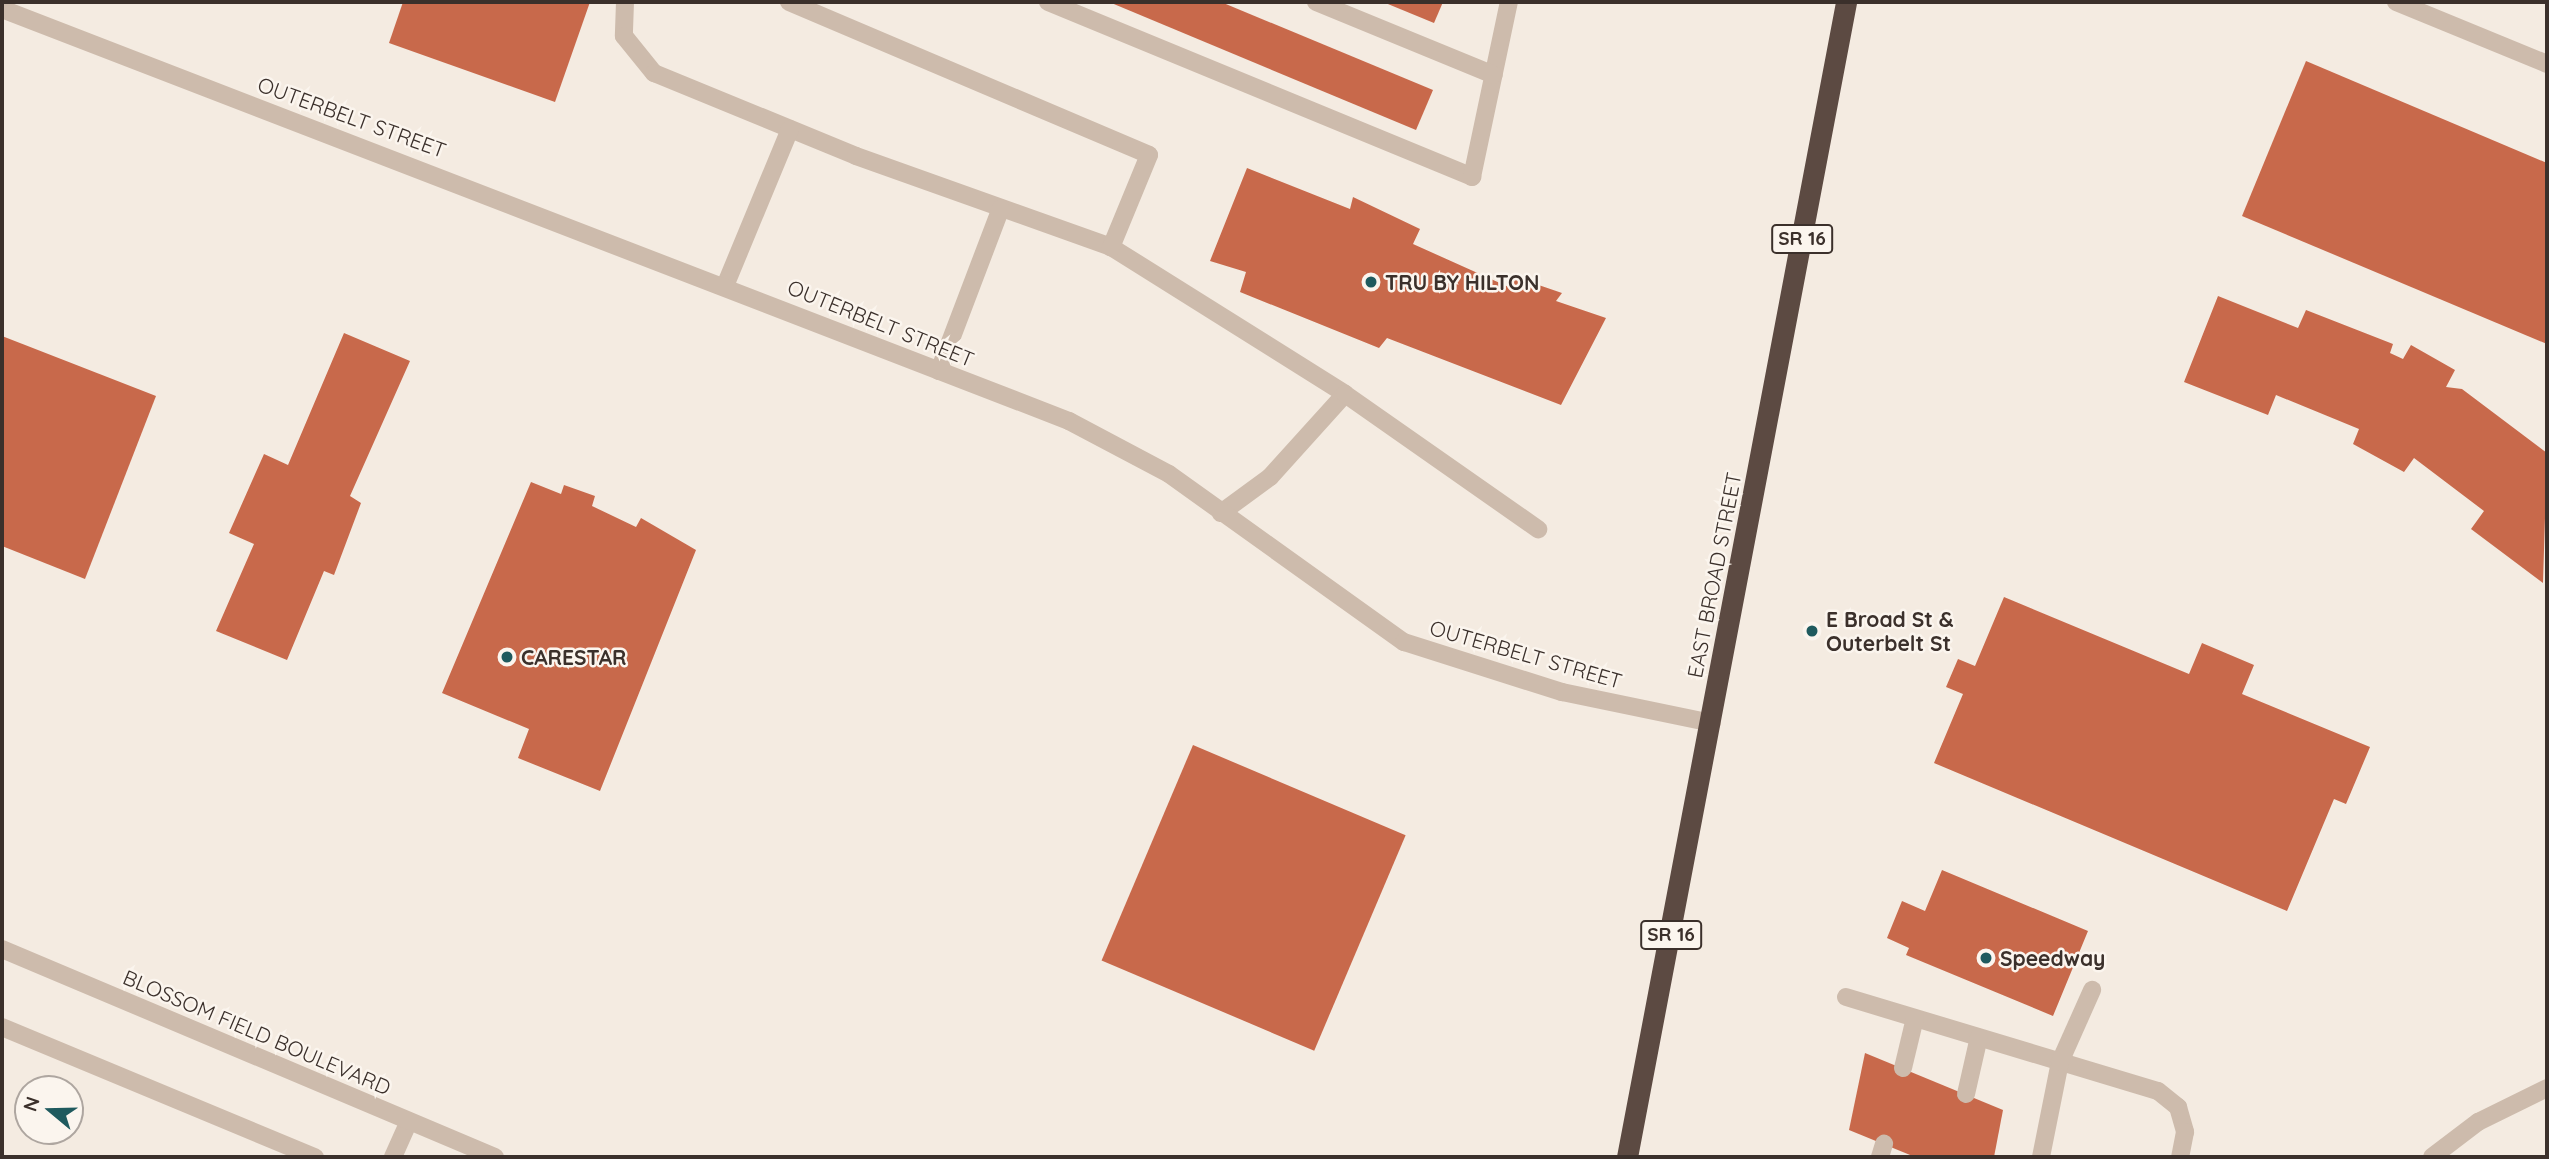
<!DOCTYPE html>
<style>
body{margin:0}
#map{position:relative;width:2549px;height:1159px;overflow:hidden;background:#f4ebe1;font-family:Quicksand,sans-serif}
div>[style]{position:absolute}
.building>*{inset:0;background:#c8694b;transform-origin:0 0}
.lane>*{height:18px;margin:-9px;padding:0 9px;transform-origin:9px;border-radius:9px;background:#cdbbac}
.street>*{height:18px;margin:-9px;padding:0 9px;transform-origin:9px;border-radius:9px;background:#cdbbac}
.highway>*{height:21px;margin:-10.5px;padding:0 10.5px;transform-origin:10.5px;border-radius:10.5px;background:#5c4a42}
.dots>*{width:19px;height:19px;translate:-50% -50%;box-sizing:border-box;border:4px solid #fbf5ee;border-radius:50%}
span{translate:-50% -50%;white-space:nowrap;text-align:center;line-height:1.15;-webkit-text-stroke:5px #fbf5ee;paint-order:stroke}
.shield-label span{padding:2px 5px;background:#fbf5ee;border:2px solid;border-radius:5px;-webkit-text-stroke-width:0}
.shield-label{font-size:19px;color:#3b302b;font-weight:700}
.street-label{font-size:21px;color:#3b302b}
.poi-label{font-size:21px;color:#3b302b;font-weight:700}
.left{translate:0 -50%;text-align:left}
.frame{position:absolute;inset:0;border:4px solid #3b302b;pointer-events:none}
.north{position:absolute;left:14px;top:1075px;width:70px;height:70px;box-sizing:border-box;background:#fbf5ee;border:2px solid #aea6a0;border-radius:50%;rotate:289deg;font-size:19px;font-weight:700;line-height:28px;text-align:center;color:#3b302b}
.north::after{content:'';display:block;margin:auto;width:24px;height:32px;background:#1f5a5e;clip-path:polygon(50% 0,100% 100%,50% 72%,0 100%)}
</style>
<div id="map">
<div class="building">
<div style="clip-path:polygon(403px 2px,590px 2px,555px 102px,389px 43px)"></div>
<div style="clip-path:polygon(1109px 2px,1221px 2px,1433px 90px,1416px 130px)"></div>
<div style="clip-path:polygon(1383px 2px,1443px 2px,1434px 23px)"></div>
<div style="clip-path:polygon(2306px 61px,2547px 163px,2547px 344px,2242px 216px)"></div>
<div style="clip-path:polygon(1247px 168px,1350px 209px,1353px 197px,1420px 229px,1413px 244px,1511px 288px,1515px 277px,1562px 293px,1556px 301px,1606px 318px,1561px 405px,1387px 338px,1379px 348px,1240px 292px,1246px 272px,1210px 261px)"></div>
<div style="clip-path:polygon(2218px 296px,2298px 328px,2306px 310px,2393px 344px,2390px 353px,2403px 359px,2411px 345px,2455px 370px,2446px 387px,2462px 389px,2547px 453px,2543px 583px,2471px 529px,2484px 511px,2414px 458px,2404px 472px,2353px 444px,2359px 429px,2276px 395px,2268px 415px,2184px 382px)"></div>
<div style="clip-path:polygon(344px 333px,410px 361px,350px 496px,361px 503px,334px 575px,324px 571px,287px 660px,216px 631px,254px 544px,229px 533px,264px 454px,288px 465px)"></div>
<div style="clip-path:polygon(2px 336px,156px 396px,85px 579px,2px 546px)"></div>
<div style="clip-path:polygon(531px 482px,561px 494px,564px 485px,595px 496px,592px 506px,636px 527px,641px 518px,696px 550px,600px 791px,518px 758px,529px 729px,442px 693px)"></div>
<div style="clip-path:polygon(2004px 597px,2189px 674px,2202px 643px,2254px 665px,2242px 694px,2370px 747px,2346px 804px,2334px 799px,2287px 911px,1934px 763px,1963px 694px,1946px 687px,1958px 659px,1975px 666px)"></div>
<div style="left:1193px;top:745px;width:231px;height:234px;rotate:23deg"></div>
<div style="clip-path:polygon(1942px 870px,2088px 931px,2053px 1016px,1906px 955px,1909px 948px,1887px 938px,1902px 901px,1925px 911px)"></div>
<div style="clip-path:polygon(1865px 1053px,2003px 1110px,1994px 1157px,1915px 1157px,1849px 1130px)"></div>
</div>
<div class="lane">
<div style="left:625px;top:2px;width:34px;rotate:92deg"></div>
<div style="left:624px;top:36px;width:48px;rotate:51deg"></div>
<div style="left:654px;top:73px;width:218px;rotate:22.3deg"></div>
<div style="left:856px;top:156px;width:271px;rotate:19.6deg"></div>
<div style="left:1111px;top:247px;width:276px;rotate:32.1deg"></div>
<div style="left:1345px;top:394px;width:112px;rotate:132.1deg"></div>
<div style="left:1270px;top:477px;width:61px;rotate:143.7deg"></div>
<div style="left:789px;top:2px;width:391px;rotate:23deg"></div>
<div style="left:1149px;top:155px;width:100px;rotate:112.4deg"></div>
<div style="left:1048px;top:2px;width:459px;rotate:22.4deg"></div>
<div style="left:1472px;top:177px;width:179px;rotate:-78.1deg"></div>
<div style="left:1316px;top:2px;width:192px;rotate:22.3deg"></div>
<div style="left:2396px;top:2px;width:163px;rotate:22.3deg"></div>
<div style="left:725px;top:286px;width:170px;rotate:-67.5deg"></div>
<div style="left:939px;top:371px;width:174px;rotate:-69.2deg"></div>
<div style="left:1345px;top:394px;width:236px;rotate:35deg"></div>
<div style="left:1846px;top:997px;width:326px;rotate:16.8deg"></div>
<div style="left:2158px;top:1091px;width:26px;rotate:39deg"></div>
<div style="left:2178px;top:1107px;width:26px;rotate:74deg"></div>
<div style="left:2185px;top:1132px;width:25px;rotate:101deg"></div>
<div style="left:1903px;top:1068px;width:51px;rotate:-76.5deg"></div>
<div style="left:1966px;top:1094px;width:58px;rotate:-77.2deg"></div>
<div style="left:393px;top:1157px;width:39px;rotate:-66deg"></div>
<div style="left:1880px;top:1157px;width:14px;rotate:-73deg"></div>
<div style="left:2041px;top:1157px;width:97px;rotate:-78.7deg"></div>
<div style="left:2060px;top:1062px;width:79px;rotate:-66deg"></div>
<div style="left:2432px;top:1157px;width:58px;rotate:-37.3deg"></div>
<div style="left:2478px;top:1122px;width:77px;rotate:-26.2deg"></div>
</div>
<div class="street">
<div style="left:2px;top:9px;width:1144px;rotate:21.11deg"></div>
<div style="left:1069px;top:421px;width:113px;rotate:27.9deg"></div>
<div style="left:1169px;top:474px;width:289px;rotate:35.6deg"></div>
<div style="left:1404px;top:642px;width:166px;rotate:17.6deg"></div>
<div style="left:1562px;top:692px;width:153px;rotate:11.7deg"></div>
<div style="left:2px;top:949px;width:535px;rotate:22.88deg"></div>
<div style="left:2px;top:1027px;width:339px;rotate:22.6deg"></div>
</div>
<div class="highway">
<div style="left:1627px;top:1157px;width:1176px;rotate:-79.26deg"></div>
</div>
<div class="dots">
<div style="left:1371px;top:282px;background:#1f5a5e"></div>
<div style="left:1812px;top:631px;background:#1f5a5e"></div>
<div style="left:507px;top:657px;background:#1f5a5e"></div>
<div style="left:1986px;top:958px;background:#1f5a5e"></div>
</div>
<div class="shield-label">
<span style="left:1802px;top:239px">SR 16</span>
<span style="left:1671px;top:935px">SR 16</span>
</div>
<div class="street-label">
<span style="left:352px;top:117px;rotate:20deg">OUTERBELT STREET</span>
<span style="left:881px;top:323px;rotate:22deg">OUTERBELT STREET</span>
<span style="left:1714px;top:575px;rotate:-79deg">EAST BROAD STREET</span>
<span style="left:1526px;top:654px;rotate:16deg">OUTERBELT STREET</span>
<span style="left:257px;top:1032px;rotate:23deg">BLOSSOM FIELD BOULEVARD</span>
</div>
<div class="poi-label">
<span class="left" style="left:1385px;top:282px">TRU BY HILTON</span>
<span class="left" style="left:1826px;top:631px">E Broad St &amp;<br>Outerbelt St</span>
<span class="left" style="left:521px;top:657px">CARESTAR</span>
<span class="left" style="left:2000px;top:958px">Speedway</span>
</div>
<div class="frame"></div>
<div class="north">N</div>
</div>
